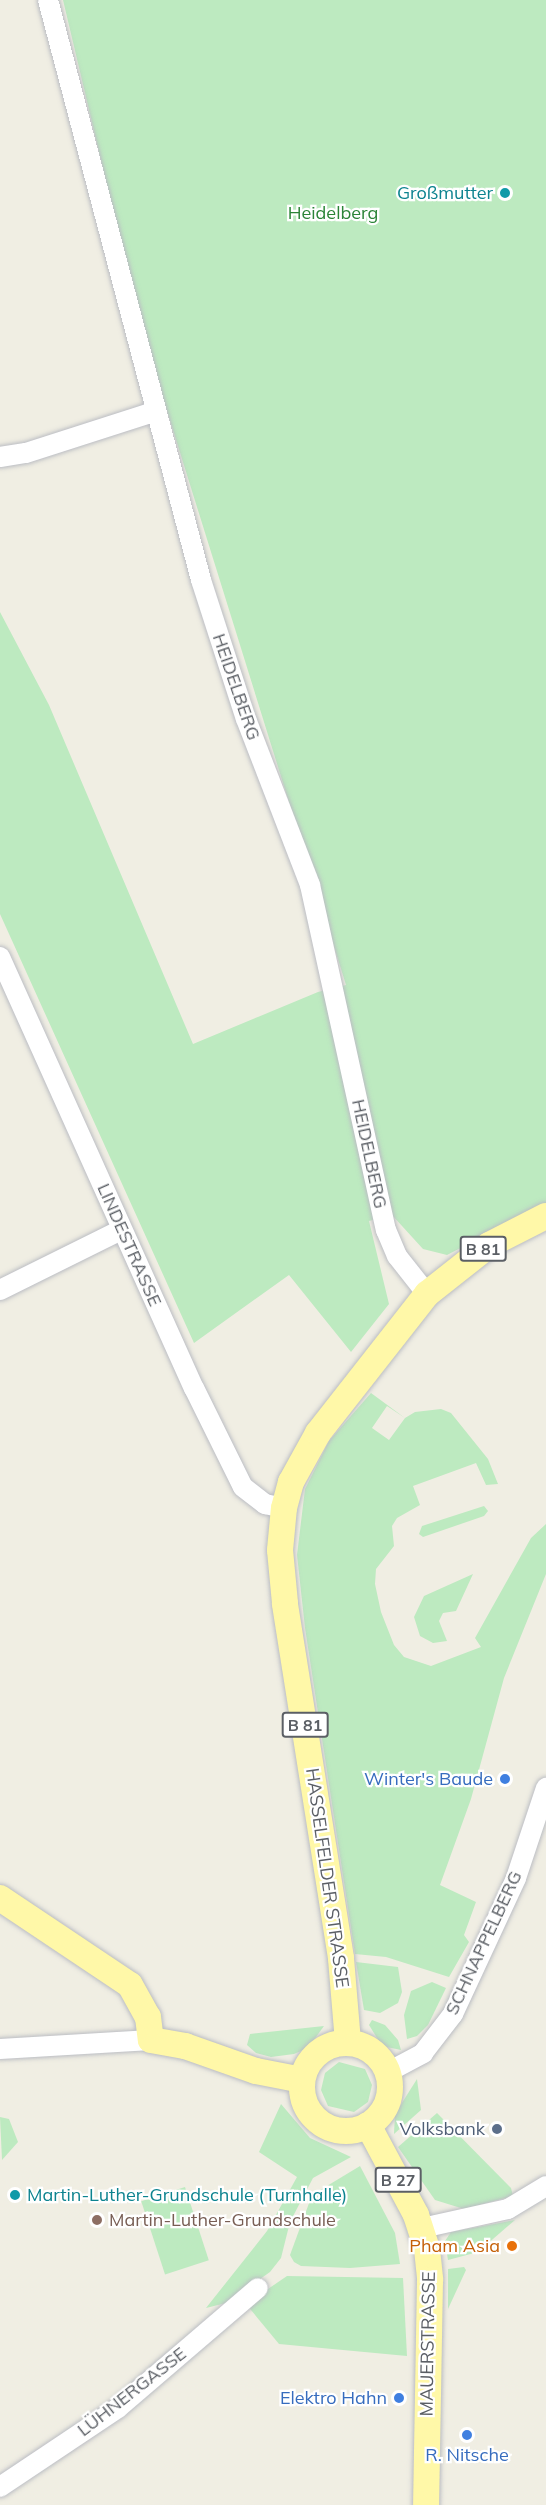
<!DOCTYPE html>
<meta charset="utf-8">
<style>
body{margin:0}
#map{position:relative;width:546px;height:2505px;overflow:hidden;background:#f0eee3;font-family:Mulish,sans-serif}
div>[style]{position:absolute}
.green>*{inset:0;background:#bdeac0;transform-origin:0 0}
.roads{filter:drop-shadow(0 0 2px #bbbdc3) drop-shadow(0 0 2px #bbbdc3)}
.minor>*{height:20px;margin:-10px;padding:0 10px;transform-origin:10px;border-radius:10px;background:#fff}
.major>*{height:26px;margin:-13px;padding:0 13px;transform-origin:13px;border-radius:13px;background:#fff8a8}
.major>.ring{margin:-13px;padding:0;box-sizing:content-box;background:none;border:26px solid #fff8a8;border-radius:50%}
.dots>*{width:16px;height:16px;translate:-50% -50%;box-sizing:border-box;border:3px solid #fff;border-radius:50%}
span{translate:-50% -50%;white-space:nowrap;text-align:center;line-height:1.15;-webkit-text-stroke:4.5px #fff;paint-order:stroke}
.shield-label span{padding:2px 4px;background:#fff;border:2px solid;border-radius:4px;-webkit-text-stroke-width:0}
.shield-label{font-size:16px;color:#5b5f65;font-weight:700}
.culture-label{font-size:18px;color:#0d838f}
.right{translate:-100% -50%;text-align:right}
.left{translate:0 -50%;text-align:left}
.park-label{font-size:18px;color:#2b8437}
.street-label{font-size:18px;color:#5b5f65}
.shop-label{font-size:18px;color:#366cbe}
.service-label{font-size:18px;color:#4e5e75}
.education-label{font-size:18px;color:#785e54}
.food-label{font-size:18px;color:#c56008}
</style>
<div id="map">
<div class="green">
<div style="clip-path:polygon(63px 0,546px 0,546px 1204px,447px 1255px,423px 1249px,392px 1215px,369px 1221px,389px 1304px,351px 1352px,289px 1275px,194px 1343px,0 914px,0 612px,49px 705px,193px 1044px,318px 992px,346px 985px,139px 321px)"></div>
<div style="clip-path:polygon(evenodd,371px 1393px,405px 1418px,415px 1412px,441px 1409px,451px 1413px,488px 1459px,498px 1484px,486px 1485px,476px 1463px,413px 1486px,420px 1505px,397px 1518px,392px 1526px,394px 1546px,376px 1569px,375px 1584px,381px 1612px,394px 1645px,404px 1657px,431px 1666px,481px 1647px,475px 1638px,531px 1538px,546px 1524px,546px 1574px,504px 1678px,471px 1799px,440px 1885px,476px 1902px,464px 1935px,469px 1942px,449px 1977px,386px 1957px,355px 1954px,305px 1628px,297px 1555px,305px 1489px,329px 1441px,371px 1393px,387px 1406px,405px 1418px,389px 1440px,372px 1428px,387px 1406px)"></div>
<div style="clip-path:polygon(484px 1506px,488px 1511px,484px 1516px,423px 1537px,419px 1534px,422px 1526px)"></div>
<div style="clip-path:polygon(473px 1574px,456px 1611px,443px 1613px,439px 1621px,447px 1641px,433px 1643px,420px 1636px,414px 1617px,424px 1596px)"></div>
<div style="clip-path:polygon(356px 1962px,398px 1967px,402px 1992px,398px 2003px,380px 2013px,364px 2010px)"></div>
<div style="clip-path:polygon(432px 1982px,446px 1988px,428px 2025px,417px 2036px,407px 2039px,404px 2015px,411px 1991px)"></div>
<div style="clip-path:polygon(372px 2020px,385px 2025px,398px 2040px,401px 2050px,382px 2046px,369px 2025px)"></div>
<div style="clip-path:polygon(324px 2026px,308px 2048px,294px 2054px,271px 2057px,256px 2053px,247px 2045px,250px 2034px)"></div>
<div style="clip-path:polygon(339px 2062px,365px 2069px,372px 2085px,368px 2102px,354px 2112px,328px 2106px,321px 2090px,325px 2073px)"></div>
<div style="clip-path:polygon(417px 2079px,421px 2110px,394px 2134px,395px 2114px)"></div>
<div style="clip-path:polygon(281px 2104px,310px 2138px,351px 2157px,313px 2178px,290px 2222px,281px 2258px,270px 2272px,226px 2303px,206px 2308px,267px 2231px,297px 2177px,259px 2152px)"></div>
<div style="clip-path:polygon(437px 2113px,511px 2188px,513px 2196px,464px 2209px,435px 2200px,398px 2147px)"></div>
<div style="clip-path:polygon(0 2117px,9px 2119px,18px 2142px,2px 2160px)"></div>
<div style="clip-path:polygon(360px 2166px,395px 2233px,400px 2264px,350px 2268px,301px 2266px,294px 2262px,290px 2255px,312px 2195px)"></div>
<div style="left:185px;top:2187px;width:77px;height:46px;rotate:72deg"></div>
<div style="clip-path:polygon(515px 2220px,478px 2252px,448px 2260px,445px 2241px,451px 2232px)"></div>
<div style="clip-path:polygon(464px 2267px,466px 2270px,448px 2309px,448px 2269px)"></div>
<div style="clip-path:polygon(287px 2276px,403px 2278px,407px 2356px,279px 2344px,246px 2304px)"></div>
</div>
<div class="roads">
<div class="minor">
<div style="left:48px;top:0;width:600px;rotate:75.22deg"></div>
<div style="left:201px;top:580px;width:146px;rotate:72.1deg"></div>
<div style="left:246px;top:719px;width:178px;rotate:68.9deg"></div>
<div style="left:310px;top:885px;width:353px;rotate:77.6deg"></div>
<div style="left:386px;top:1230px;width:28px;rotate:67deg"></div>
<div style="left:397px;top:1256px;width:48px;rotate:51.7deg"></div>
<div style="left:0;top:457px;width:26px;rotate:-9deg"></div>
<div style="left:26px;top:453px;width:134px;rotate:-17.8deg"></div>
<div style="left:0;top:957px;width:473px;rotate:65.8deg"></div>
<div style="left:194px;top:1388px;width:110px;rotate:63.7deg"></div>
<div style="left:243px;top:1487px;width:28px;rotate:38deg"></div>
<div style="left:265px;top:1504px;width:19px;rotate:12deg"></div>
<div style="left:0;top:1290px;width:135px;rotate:-26.4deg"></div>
<div style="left:0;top:2049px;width:151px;rotate:-3.4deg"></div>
<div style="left:388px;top:2072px;width:40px;rotate:-28deg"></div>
<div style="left:423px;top:2053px;width:49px;rotate:-52.4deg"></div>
<div style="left:453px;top:2014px;width:150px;rotate:-65.1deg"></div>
<div style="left:516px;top:1878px;width:95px;rotate:-71.6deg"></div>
<div style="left:422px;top:2228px;width:88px;rotate:-12.5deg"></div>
<div style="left:508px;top:2209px;width:44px;rotate:-31.2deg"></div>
<div style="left:0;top:2487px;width:142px;rotate:-33.8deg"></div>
<div style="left:118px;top:2408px;width:184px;rotate:-40.6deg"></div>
</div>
<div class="major">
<div style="left:0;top:1898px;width:156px;rotate:33.8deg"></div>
<div style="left:130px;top:1985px;width:37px;rotate:61deg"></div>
<div style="left:148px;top:2017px;width:23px;rotate:83deg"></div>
<div style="left:151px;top:2040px;width:35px;rotate:10deg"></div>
<div style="left:185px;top:2046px;width:75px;rotate:19.4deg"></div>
<div style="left:256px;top:2071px;width:47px;rotate:11.1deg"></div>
<div style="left:348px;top:2042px;width:84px;rotate:-94.8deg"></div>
<div style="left:341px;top:1958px;width:359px;rotate:-99deg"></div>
<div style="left:285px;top:1603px;width:53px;rotate:-95.4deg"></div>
<div style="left:280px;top:1550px;width:42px;rotate:-84.6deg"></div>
<div style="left:284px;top:1508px;width:27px;rotate:-75deg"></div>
<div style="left:291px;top:1482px;width:56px;rotate:-61.1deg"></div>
<div style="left:318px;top:1433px;width:177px;rotate:-51.9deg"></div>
<div style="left:427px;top:1294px;width:79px;rotate:-38.3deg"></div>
<div style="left:489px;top:1245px;width:64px;rotate:-27deg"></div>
<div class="ring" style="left:302px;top:2043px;width:62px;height:62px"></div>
<div style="left:368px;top:2125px;width:102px;rotate:61.9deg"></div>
<div style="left:416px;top:2215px;width:36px;rotate:72deg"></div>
<div style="left:427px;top:2249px;width:31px;rotate:84deg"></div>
<div style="left:430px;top:2280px;width:225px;rotate:91deg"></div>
</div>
</div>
<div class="dots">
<div style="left:505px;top:193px;background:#0f9aa8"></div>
<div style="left:505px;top:1779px;background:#3f7fe0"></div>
<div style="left:497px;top:2129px;background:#5c6f8a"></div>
<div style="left:15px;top:2195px;background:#0f9aa8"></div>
<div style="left:97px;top:2220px;background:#8d6e63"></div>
<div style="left:512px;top:2246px;background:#e8710a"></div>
<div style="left:399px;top:2398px;background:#3f7fe0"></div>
<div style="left:467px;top:2435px;background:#3f7fe0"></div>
</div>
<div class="shield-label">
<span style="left:483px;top:1249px">B 81</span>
<span style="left:305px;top:1725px">B 81</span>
<span style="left:398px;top:2180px">B 27</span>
</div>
<div class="culture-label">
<span class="right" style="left:493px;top:193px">Großmutter</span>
<span class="left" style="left:27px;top:2195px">Martin-Luther-Grundschule (Turnhalle)</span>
</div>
<div class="park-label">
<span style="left:333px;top:213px">Heidelberg</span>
</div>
<div class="street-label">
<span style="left:236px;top:687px;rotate:71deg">HEIDELBERG</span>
<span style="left:369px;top:1154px;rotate:78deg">HEIDELBERG</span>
<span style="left:129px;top:1245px;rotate:66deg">LINDESTRASSE</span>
<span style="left:327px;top:1878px;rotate:82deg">HASSELFELDER STRASSE</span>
<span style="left:484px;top:1943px;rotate:-65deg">SCHNAPPELBERG</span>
<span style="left:428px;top:2344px;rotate:-89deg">MAUERSTRASSE</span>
<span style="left:132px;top:2392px;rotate:-38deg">LÜHNERGASSE</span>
</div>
<div class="shop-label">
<span class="right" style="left:493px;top:1779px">Winter's Baude</span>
<span class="right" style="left:387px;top:2398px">Elektro Hahn</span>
<span style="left:467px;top:2455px">R. Nitsche</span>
</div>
<div class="service-label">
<span class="right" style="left:485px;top:2129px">Volksbank</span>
</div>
<div class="education-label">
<span class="left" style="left:109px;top:2220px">Martin-Luther-Grundschule</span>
</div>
<div class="food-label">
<span class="right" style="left:500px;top:2246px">Pham Asia</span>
</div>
</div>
